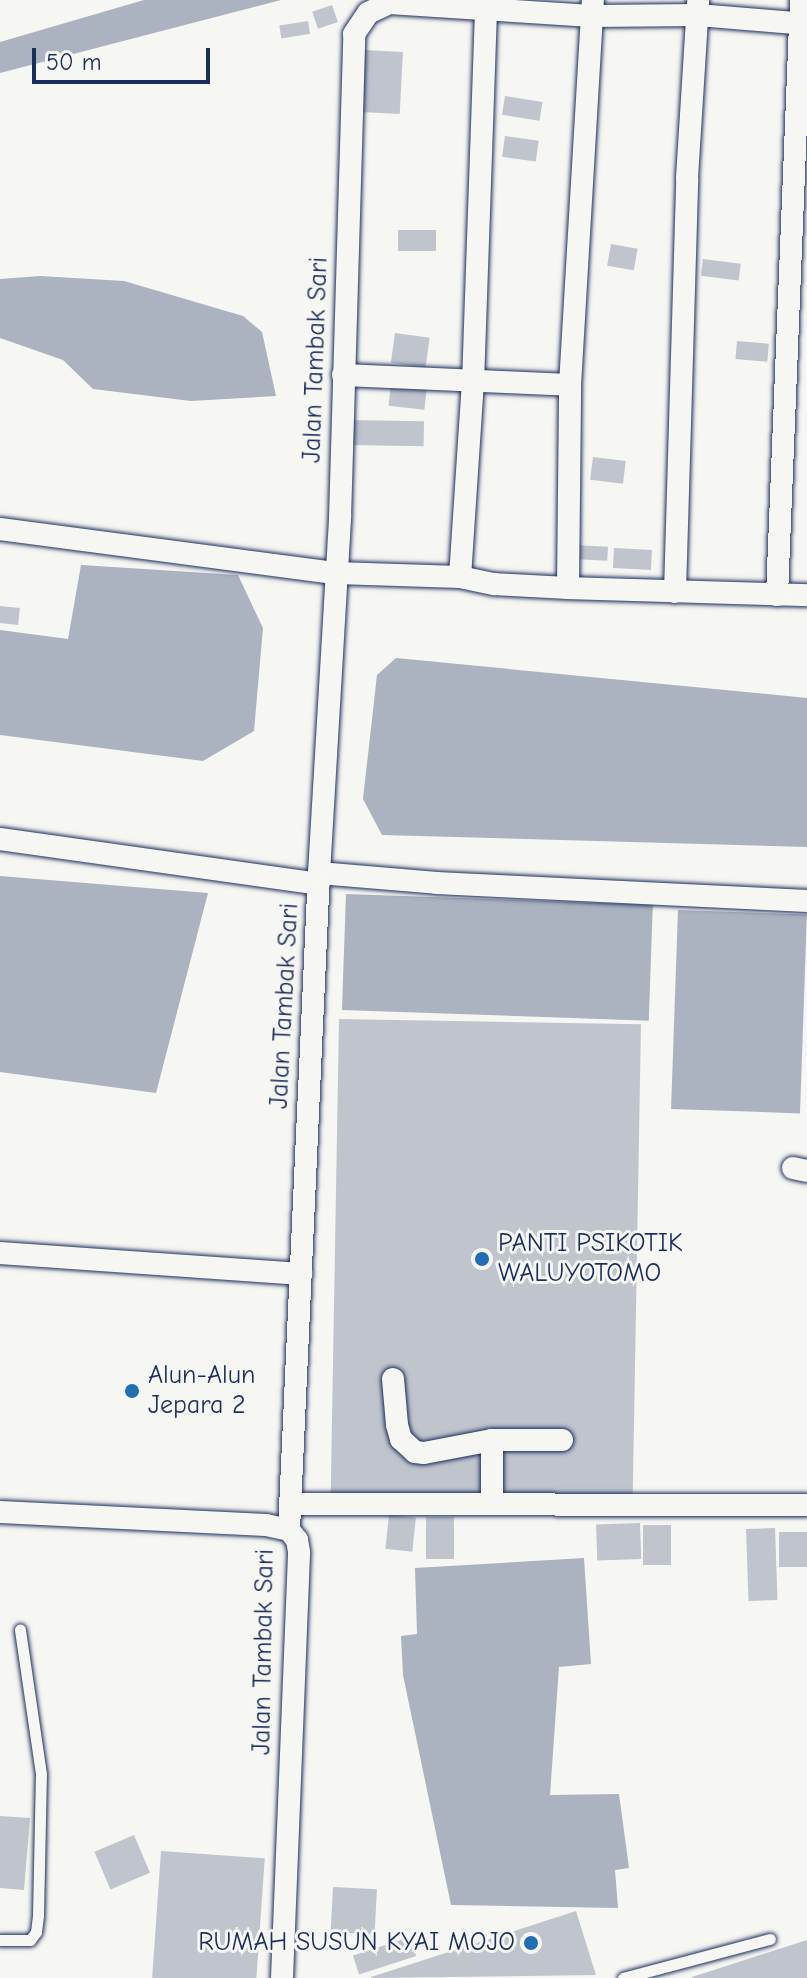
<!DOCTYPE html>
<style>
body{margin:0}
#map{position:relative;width:807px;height:1978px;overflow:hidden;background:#f6f6f2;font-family:"Comic Neue",sans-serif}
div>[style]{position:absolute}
.water>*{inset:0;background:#abb2c0;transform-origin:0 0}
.building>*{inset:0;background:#c0c4cd;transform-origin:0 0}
.roads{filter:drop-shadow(0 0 2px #1b2f5e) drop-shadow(0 0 2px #1b2f5e)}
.lane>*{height:11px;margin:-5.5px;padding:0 5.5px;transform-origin:5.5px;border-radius:5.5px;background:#f6f6f2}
.street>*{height:22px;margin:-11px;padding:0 11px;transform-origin:11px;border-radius:11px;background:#f6f6f2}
.dots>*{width:22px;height:22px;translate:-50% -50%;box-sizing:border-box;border:4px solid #f6f6f2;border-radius:50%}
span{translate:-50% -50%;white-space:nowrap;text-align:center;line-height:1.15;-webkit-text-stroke:6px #f6f6f2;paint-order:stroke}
.street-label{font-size:26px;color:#1b2f5e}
.poi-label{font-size:26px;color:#1b2f5e}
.left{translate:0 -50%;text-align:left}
.right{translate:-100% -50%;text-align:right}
.scale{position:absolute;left:32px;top:48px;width:178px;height:36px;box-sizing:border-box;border:4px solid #1b2f5e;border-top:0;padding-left:10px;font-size:24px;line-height:28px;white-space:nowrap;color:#1b2f5e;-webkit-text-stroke:6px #f6f6f2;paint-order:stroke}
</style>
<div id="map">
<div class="water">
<div style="clip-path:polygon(144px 0,281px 0,0 73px,0 42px)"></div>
<div style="clip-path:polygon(40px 276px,124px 281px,243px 316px,262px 332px,276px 396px,191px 401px,93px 389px,63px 360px,0 338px,0 279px)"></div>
<div style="clip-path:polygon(81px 565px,238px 575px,263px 628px,254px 731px,203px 761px,0 735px,0 630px,68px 639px)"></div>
<div style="clip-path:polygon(396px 658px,807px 698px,807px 847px,382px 835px,363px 799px,377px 675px)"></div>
<div style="clip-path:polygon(0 876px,208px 893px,156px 1093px,0 1072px)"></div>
<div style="left:346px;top:894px;width:307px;height:116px;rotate:2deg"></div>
<div style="left:678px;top:910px;width:129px;height:199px;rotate:2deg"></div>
<div style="clip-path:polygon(584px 1558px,591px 1664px,559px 1667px,550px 1795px,619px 1794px,629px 1868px,615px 1870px,618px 1908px,451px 1905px,403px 1675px,401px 1636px,417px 1634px,415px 1568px)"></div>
</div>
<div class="building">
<div style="left:332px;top:5px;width:18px;height:21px;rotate:71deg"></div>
<div style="left:308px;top:21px;width:13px;height:29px;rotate:81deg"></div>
<div style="left:364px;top:50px;width:39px;height:62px;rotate:3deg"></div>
<div style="left:505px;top:96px;width:38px;height:19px;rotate:9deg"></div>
<div style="left:505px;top:136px;width:34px;height:21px;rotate:8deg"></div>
<div style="left:398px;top:230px;width:38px;height:21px"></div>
<div style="left:611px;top:244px;width:27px;height:22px;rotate:10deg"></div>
<div style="left:703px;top:259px;width:38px;height:17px;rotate:7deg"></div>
<div style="left:395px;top:333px;width:35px;height:30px;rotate:8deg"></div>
<div style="left:737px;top:341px;width:32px;height:18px;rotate:5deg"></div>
<div style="left:391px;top:383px;width:36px;height:23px;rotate:6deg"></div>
<div style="left:349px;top:420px;width:75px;height:25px;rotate:1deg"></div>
<div style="left:593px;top:457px;width:33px;height:23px;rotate:7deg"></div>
<div style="left:573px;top:545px;width:35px;height:14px;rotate:3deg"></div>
<div style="left:614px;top:548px;width:38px;height:20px;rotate:3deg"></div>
<div style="left:0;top:606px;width:20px;height:17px;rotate:6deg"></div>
<div style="left:339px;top:1019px;width:302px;height:474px;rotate:1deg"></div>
<div style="left:389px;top:1515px;width:27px;height:34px;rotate:6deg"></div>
<div style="left:426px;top:1517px;width:28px;height:42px"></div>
<div style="left:640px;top:1523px;width:36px;height:44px;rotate:88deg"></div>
<div style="left:671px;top:1525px;width:40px;height:28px;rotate:90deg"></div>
<div style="left:775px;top:1528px;width:72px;height:29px;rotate:88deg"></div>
<div style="left:807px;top:1532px;width:35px;height:28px;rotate:90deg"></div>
<div style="clip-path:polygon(0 1816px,30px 1818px,24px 1890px,0 1888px)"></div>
<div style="left:134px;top:1835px;width:41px;height:43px;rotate:67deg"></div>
<div style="left:161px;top:1851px;width:104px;height:127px;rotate:4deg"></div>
<div style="left:333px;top:1887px;width:44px;height:45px;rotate:3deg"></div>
<div style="clip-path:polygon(576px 1911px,596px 1975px,371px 1978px,371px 1977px)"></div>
<div style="left:410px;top:1937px;width:20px;height:60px;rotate:72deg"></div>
<div style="clip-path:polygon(807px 1940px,807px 1978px,692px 1978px,692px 1977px)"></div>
</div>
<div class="roads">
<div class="lane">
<div style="left:0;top:1940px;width:30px"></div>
<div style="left:30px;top:1940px;width:10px;rotate:-53deg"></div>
<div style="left:36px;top:1932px;width:17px;rotate:-83deg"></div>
<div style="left:38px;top:1915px;width:141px;rotate:-88.8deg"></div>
<div style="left:41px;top:1774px;width:146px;rotate:-98.3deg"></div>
<div style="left:623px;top:1978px;width:152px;rotate:-14.9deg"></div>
</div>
<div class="street">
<div style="left:343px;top:375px;width:227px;rotate:2.5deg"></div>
<div style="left:0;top:529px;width:339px;rotate:7.5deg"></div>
<div style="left:336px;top:573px;width:124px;rotate:1.8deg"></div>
<div style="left:460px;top:577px;width:35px;rotate:12deg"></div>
<div style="left:494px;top:584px;width:74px;rotate:3.1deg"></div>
<div style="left:568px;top:588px;width:239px;rotate:1.7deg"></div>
<div style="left:460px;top:577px;width:194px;rotate:-86.2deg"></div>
<div style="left:473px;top:383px;width:375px;rotate:-88deg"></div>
<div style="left:568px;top:588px;width:203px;rotate:-89.4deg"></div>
<div style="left:570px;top:385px;width:386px;rotate:-86.6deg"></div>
<div style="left:675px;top:592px;width:414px;rotate:-88.3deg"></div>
<div style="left:687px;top:178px;width:176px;rotate:-86.4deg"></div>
<div style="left:777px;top:595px;width:595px;rotate:-87.69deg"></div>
<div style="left:0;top:839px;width:322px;rotate:8deg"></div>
<div style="left:319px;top:873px;width:118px;rotate:4.8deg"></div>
<div style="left:437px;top:883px;width:370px;rotate:2.8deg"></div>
<div style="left:793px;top:1168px;width:14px;rotate:12deg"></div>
<div style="left:0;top:1253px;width:302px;rotate:4deg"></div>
<div style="left:393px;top:1379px;width:46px;rotate:85deg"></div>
<div style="left:397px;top:1425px;width:15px;rotate:74deg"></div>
<div style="left:401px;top:1439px;width:19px;rotate:43deg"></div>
<div style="left:415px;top:1452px;width:9px;rotate:6deg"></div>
<div style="left:424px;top:1453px;width:69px;rotate:-10.8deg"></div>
<div style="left:290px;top:1504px;width:517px;rotate:0.11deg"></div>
<div style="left:492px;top:1504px;width:64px;rotate:-90deg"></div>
<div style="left:492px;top:1440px;width:70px"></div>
<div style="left:0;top:1512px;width:266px;rotate:2.8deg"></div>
<div style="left:266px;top:1525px;width:24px;rotate:12deg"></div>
<div style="left:282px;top:1978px;width:426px;rotate:-87.7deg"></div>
<div style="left:299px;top:1552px;width:12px;rotate:-99deg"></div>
<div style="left:297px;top:1540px;width:13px;rotate:-129deg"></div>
<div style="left:289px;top:1530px;width:658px;rotate:-87.39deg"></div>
<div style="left:319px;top:873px;width:356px;rotate:-86.6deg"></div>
<div style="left:340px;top:518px;width:484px;rotate:-88.3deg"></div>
<div style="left:354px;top:34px;width:25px;rotate:-56deg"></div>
<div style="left:368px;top:13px;width:23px;rotate:-25deg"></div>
<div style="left:389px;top:3px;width:203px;rotate:3.7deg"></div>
<div style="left:592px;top:16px;width:106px;rotate:-0.5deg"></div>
<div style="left:698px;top:15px;width:109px;rotate:4.7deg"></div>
</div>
</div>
<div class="dots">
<div style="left:482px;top:1259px;background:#1f6fb2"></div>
<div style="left:132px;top:1391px;background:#1f6fb2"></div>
<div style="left:531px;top:1943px;background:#1f6fb2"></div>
</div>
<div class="street-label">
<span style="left:316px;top:360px;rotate:-88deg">Jalan Tambak Sari</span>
<span style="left:285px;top:1006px;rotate:-87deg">Jalan Tambak Sari</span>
<span style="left:264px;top:1652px;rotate:-89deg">Jalan Tambak Sari</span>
</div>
<div class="poi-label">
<span class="left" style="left:498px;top:1259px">PANTI PSIKOTIK<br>WALUYOTOMO</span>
<span class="left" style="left:148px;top:1391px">Alun-Alun<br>Jepara 2</span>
<span class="right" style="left:515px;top:1943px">RUMAH SUSUN KYAI MOJO</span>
</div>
<div class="scale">50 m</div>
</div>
